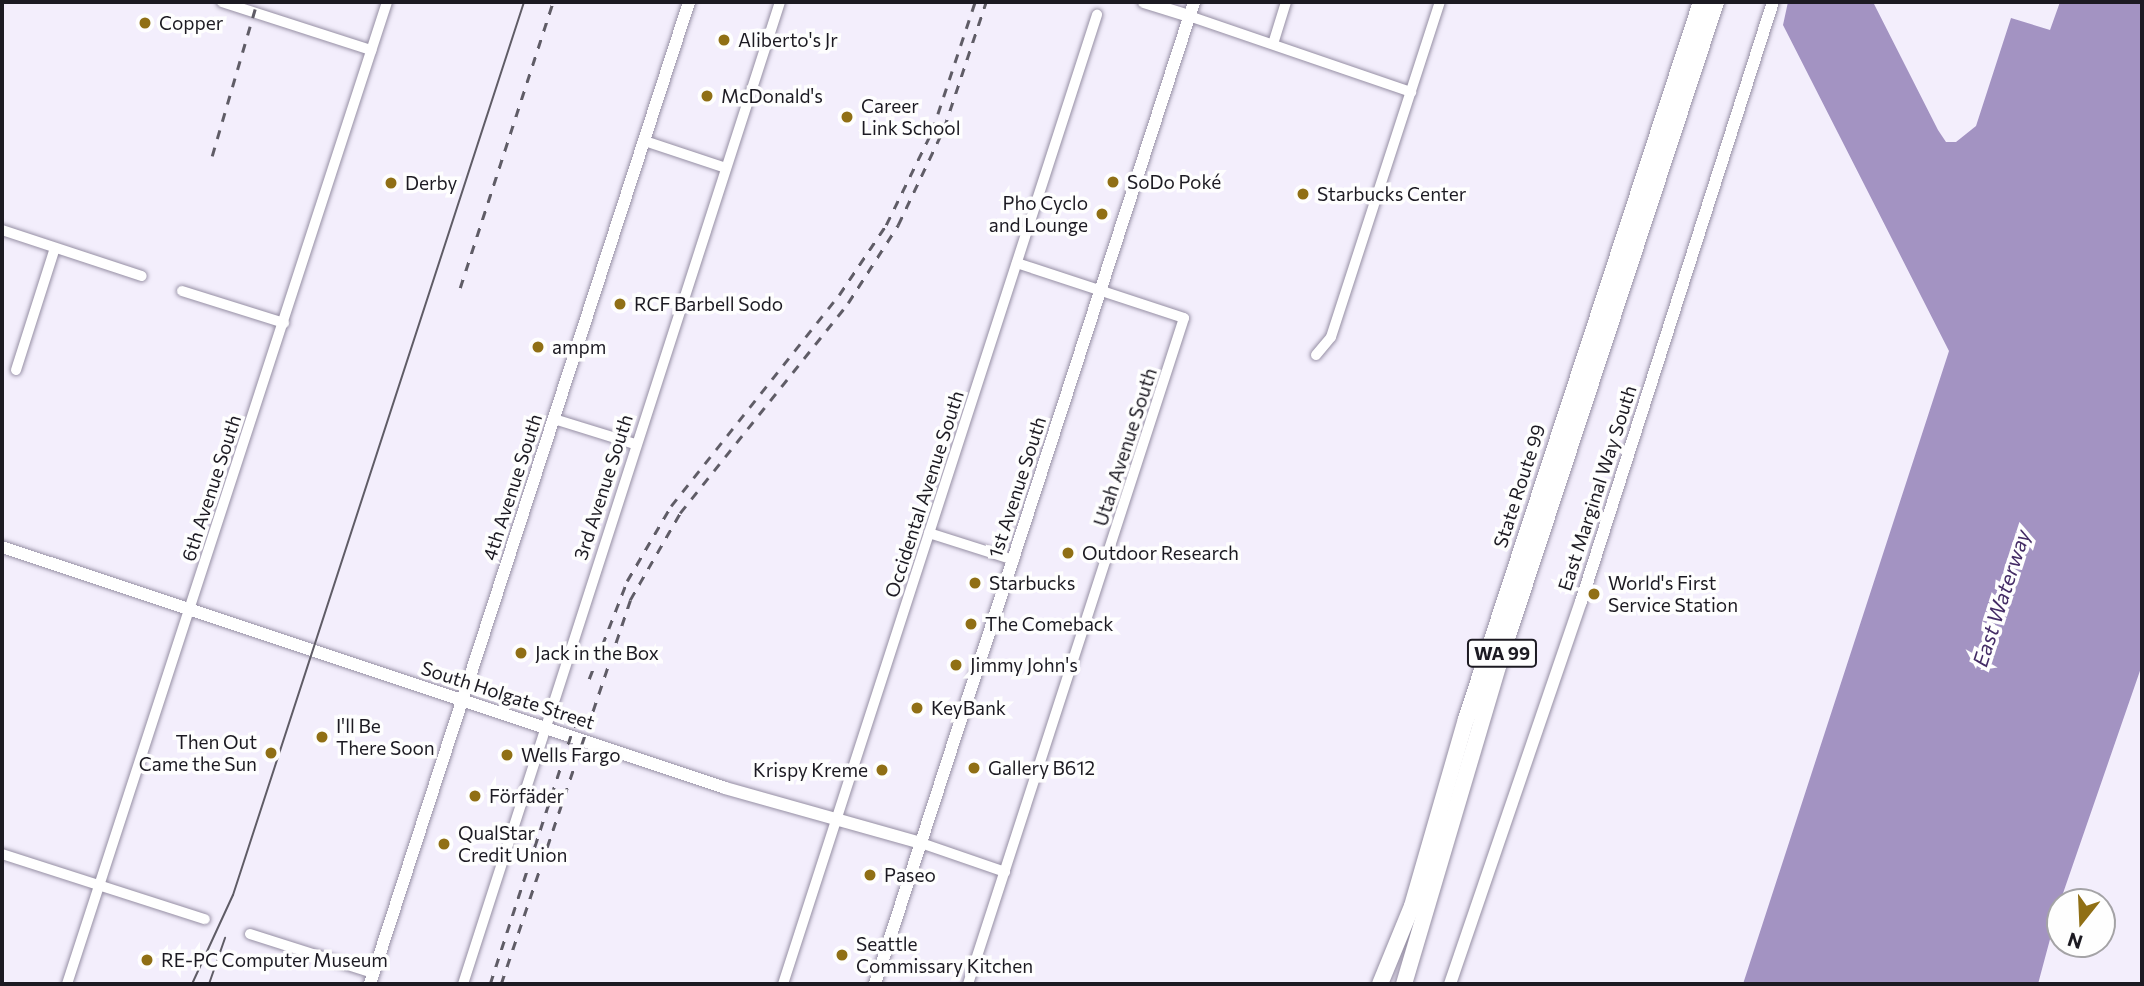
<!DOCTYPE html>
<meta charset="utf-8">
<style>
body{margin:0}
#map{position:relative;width:2144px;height:986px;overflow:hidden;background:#f3eefc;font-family:Commissioner,sans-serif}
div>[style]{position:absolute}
.water>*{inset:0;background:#a393c2}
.roads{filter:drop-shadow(0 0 2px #968fa4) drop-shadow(0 0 2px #968fa4)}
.minor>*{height:10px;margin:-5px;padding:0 5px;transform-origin:5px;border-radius:5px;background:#fff}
.major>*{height:12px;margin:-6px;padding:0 6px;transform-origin:6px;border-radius:6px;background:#fff}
.highway>*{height:16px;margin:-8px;padding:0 8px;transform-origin:8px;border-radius:8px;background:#fff}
.tram>*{height:2px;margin:-1px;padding:0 1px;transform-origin:1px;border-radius:1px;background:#5f5c66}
.rail>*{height:2.5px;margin-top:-1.25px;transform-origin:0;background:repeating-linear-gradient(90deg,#5f5c66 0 9px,transparent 0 18px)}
.dots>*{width:19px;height:19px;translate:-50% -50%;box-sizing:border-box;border:4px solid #fefefe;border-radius:50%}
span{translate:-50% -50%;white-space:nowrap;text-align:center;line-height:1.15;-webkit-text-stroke:7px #fefefe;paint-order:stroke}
.shield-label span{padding:2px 5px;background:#fefefe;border:2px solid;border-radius:5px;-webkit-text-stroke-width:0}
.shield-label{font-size:18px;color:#1c1a22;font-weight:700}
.poi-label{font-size:19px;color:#1c1a22}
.left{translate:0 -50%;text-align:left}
.right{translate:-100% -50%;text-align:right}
.street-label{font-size:19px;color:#1c1a22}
.water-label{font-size:21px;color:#432b65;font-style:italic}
.frame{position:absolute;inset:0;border:4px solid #1c1a22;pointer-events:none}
.north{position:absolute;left:2046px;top:888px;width:70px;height:70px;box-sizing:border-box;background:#fefefe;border:2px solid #a4a3a6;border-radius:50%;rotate:198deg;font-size:19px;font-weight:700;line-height:28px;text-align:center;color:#1c1a22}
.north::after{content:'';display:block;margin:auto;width:24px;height:32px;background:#906f15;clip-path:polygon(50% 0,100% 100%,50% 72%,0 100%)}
</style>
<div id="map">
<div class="water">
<div style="clip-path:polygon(1788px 2px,1873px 2px,1938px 130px,1946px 142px,1956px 142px,1976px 126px,2011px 18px,2050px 30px,2060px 2px,2142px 2px,2142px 665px,2060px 902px,2038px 984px,1743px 984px,1949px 351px,1783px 25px)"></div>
</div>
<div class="roads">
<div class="minor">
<div style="left:222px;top:2px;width:157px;rotate:17.9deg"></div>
<div style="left:1189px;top:16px;width:235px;rotate:18.9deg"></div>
<div style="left:1273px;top:44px;width:44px;rotate:-72.8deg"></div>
<div style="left:645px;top:141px;width:85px;rotate:18.4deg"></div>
<div style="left:2px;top:230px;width:147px;rotate:18.2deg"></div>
<div style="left:182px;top:291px;width:107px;rotate:17.4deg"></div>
<div style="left:1316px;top:355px;width:23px;rotate:-50deg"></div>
<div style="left:1331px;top:337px;width:352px;rotate:-72deg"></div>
<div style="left:16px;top:370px;width:128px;rotate:-72.3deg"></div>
<div style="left:554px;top:419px;width:85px;rotate:17.2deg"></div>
<div style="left:929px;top:533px;width:89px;rotate:17.6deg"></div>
<div style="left:921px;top:843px;width:89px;rotate:19deg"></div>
<div style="left:2px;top:854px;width:213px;rotate:17.8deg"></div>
<div style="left:250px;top:934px;width:129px;rotate:17.6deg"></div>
<div style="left:67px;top:984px;width:1033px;rotate:-71.95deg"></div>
<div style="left:463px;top:984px;width:1032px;rotate:-72.11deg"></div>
<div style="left:783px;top:984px;width:1019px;rotate:-72.05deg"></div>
<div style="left:968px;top:984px;width:700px;rotate:-72.03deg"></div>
<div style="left:1184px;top:318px;width:176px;rotate:-161.8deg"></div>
</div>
<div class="major">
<div style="left:1144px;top:2px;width:47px;rotate:17.3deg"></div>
<div style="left:2px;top:547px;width:762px;rotate:18.43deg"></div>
<div style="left:725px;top:788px;width:204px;rotate:15.7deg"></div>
<div style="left:370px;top:984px;width:1033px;rotate:-72deg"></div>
<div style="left:875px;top:984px;width:1033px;rotate:-72deg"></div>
<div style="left:1450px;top:984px;width:404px;rotate:-71.1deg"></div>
<div style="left:1581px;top:602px;width:630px;rotate:-72.26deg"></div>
</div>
<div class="highway">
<div style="left:1380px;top:984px;width:84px;rotate:-67.7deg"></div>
<div style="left:1412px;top:906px;width:195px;rotate:-73.9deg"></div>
<div style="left:1466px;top:719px;width:755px;rotate:-71.85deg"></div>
<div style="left:1404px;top:984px;width:332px;rotate:-73.5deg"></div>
<div style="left:1498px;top:666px;width:699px;rotate:-71.82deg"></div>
</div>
</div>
<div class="tram">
<div style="left:192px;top:984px;width:98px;rotate:-65.3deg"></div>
<div style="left:233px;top:895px;width:939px;rotate:-71.95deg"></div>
<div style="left:209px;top:984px;width:49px;rotate:-70.8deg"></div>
</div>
<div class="rail">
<div style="left:212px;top:156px;width:160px;rotate:-73.7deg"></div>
<div style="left:460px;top:288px;width:301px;rotate:-72deg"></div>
<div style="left:589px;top:679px;width:105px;rotate:-68.8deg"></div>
<div style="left:627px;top:581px;width:87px;rotate:-59.6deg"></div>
<div style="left:671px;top:506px;width:270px;rotate:-51.5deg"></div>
<div style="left:839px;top:295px;width:84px;rotate:-56.1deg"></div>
<div style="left:886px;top:225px;width:105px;rotate:-63.9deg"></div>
<div style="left:932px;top:131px;width:136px;rotate:-71.6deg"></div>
<div style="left:490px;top:984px;width:285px;rotate:-72deg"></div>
<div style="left:501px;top:984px;width:405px;rotate:-71.4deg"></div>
<div style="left:630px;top:600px;width:100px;rotate:-60.1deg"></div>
<div style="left:680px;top:513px;width:269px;rotate:-51.3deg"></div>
<div style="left:848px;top:303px;width:93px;rotate:-57.3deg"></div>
<div style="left:898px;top:225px;width:107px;rotate:-64.6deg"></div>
<div style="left:944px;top:128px;width:133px;rotate:-71.6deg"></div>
</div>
<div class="dots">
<div style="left:145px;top:23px;background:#906f15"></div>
<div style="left:724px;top:40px;background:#906f15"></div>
<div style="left:707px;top:96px;background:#906f15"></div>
<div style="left:847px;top:117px;background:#906f15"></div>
<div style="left:1113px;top:182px;background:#906f15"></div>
<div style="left:391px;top:183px;background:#906f15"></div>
<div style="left:1303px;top:194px;background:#906f15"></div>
<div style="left:1102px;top:214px;background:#906f15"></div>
<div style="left:620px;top:304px;background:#906f15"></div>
<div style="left:538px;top:347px;background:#906f15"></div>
<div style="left:1068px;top:553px;background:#906f15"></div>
<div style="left:975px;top:583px;background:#906f15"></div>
<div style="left:1594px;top:594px;background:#906f15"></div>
<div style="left:971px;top:624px;background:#906f15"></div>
<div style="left:521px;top:653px;background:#906f15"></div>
<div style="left:956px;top:665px;background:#906f15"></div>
<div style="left:917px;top:708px;background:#906f15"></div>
<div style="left:322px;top:737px;background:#906f15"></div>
<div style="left:271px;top:753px;background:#906f15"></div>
<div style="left:507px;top:755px;background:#906f15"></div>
<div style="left:974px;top:768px;background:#906f15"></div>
<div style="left:882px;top:770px;background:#906f15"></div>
<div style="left:475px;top:796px;background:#906f15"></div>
<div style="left:444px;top:844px;background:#906f15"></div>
<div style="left:870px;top:875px;background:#906f15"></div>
<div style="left:842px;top:955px;background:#906f15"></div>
<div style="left:147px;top:960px;background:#906f15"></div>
</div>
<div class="shield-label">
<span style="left:1502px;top:653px">WA 99</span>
</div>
<div class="poi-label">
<span class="left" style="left:159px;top:23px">Copper</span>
<span class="left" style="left:738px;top:40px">Aliberto's Jr</span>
<span class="left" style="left:721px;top:96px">McDonald's</span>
<span class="left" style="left:861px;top:117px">Career<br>Link School</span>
<span class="left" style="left:1127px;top:182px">SoDo Poké</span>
<span class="left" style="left:405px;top:183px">Derby</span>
<span class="left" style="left:1317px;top:194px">Starbucks Center</span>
<span class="right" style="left:1088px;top:214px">Pho Cyclo<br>and Lounge</span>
<span class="left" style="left:634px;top:304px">RCF Barbell Sodo</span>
<span class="left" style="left:552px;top:347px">ampm</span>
<span class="left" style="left:1082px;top:553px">Outdoor Research</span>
<span class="left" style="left:989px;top:583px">Starbucks</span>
<span class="left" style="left:1608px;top:594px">World's First<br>Service Station</span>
<span class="left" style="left:985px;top:624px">The Comeback</span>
<span class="left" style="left:535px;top:653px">Jack in the Box</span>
<span class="left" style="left:970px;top:665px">Jimmy John's</span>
<span class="left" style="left:931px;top:708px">KeyBank</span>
<span class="left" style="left:336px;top:737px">I'll Be<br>There Soon</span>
<span class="right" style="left:257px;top:753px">Then Out<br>Came the Sun</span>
<span class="left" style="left:521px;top:755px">Wells Fargo</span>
<span class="left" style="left:988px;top:768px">Gallery B612</span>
<span class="right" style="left:868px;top:770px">Krispy Kreme</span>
<span class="left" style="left:489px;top:796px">Förfäder</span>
<span class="left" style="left:458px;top:844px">QualStar<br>Credit Union</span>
<span class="left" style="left:884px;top:875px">Paseo</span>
<span class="left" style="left:856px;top:955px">Seattle<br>Commissary Kitchen</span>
<span class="left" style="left:161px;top:960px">RE-PC Computer Museum</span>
</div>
<div class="street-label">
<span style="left:1125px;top:447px;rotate:-72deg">Utah Avenue South</span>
<span style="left:1519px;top:486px;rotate:-72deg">State Route 99</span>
<span style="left:512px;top:487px;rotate:-72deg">4th Avenue South</span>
<span style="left:603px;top:487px;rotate:-72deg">3rd Avenue South</span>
<span style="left:1017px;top:487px;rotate:-72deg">1st Avenue South</span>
<span style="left:211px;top:488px;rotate:-72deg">6th Avenue South</span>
<span style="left:1597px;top:488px;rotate:-72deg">East Marginal Way South</span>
<span style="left:924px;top:494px;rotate:-72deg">Occidental Avenue South</span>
<span style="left:508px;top:695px;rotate:18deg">South Holgate Street</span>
</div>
<div class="water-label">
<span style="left:2001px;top:598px;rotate:-72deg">East Waterway</span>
</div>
<div class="frame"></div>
<div class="north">N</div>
</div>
